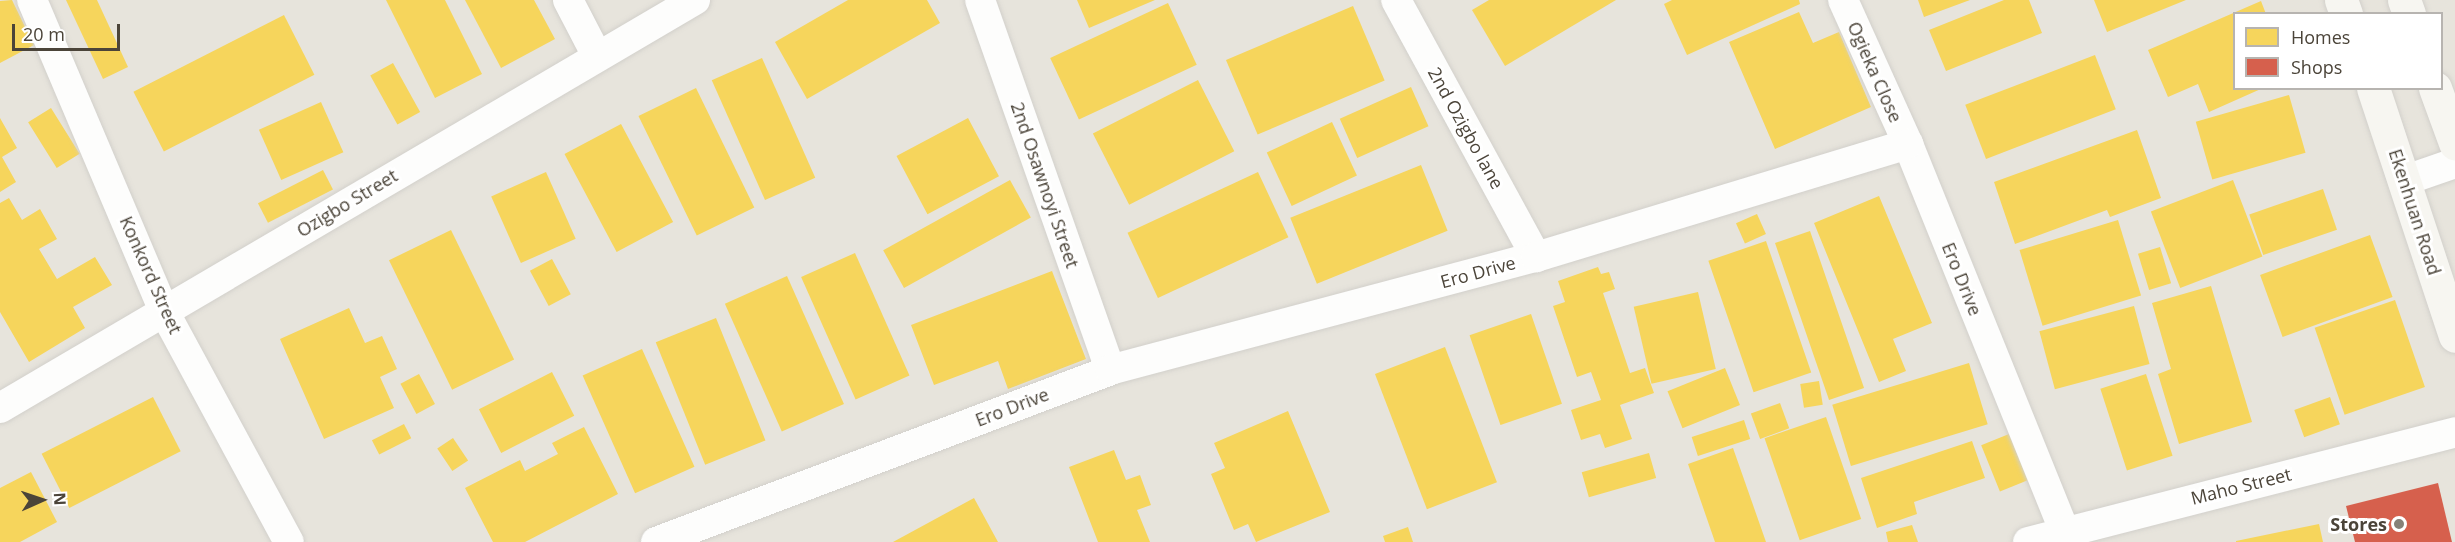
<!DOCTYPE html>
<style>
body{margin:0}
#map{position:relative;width:2455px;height:542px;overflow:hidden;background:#f4f2ee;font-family:"Open Sans",sans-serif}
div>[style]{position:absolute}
.residential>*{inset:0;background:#e7e4dc}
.homes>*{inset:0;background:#f6d55c;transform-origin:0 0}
.shops>*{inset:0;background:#d6604d}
.roads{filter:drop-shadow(0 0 2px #d2d0cb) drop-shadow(0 0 2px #d2d0cb)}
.minor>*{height:30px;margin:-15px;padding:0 15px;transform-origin:15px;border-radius:15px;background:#fdfdfc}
.secondary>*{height:33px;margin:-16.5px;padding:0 16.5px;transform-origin:16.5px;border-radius:16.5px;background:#f7f6f1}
.dots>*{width:16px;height:16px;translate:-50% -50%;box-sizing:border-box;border:3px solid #fff;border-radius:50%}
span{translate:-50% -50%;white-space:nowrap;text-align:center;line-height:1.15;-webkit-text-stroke:6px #fff;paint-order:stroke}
.street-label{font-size:18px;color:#4b4439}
.poi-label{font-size:18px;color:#4b4439;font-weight:700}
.right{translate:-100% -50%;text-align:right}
.legend{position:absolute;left:2233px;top:12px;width:210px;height:78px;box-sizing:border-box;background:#fff;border:2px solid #b7b4b0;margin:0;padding:8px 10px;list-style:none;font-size:18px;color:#4b4439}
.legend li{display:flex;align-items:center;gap:12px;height:30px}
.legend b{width:30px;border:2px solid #b7b4b0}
.north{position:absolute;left:12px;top:470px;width:60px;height:60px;-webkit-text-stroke:4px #fff;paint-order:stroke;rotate:87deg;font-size:16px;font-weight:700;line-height:24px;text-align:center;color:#4b4439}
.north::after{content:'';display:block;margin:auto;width:21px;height:27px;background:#4b4439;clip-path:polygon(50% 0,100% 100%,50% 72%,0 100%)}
.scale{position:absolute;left:12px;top:24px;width:108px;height:27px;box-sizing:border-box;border:3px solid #4b4439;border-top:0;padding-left:8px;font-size:18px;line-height:21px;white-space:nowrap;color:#4b4439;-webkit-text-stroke:4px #fff;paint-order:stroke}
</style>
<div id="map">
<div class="residential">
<div style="clip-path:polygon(evenodd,0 0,2455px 0,2455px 542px,0 542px,0 0,2234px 14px,2442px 14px,2442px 88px,2234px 88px,2234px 14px)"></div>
</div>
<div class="homes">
<div style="clip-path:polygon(12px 0,34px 45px,0 63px,0 1px)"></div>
<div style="clip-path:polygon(66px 0,97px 0,128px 67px,103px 79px)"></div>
<div style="clip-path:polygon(386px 0,445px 0,482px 74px,435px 98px)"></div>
<div style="clip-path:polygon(465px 0,534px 0,555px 39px,501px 68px)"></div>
<div style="clip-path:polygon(848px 0,927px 0,940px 23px,807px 99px,775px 42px)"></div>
<div style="clip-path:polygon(1077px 0,1155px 0,1089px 28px)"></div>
<div style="clip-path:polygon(1489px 0,1616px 0,1505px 66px,1472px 10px)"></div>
<div style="clip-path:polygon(1672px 0,1799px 0,1800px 4px,1687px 55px,1664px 4px)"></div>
<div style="clip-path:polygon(1918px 0,1970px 0,1924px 17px)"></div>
<div style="clip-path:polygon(2004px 0,2029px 0,2042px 33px,1946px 71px,1929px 30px)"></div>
<div style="clip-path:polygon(2094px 0,2186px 0,2107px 32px)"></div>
<div style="clip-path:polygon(2261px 1px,2266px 14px,2234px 14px,2234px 88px,2263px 88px,2209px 112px,2198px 84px,2168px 97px,2148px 50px)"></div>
<div style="left:1168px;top:3px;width:68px;height:130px;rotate:65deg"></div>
<div style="left:1353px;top:6px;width:81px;height:138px;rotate:67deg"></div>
<div style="clip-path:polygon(1799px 12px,1813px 43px,1839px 32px,1871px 107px,1775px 149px,1729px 42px)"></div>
<div style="left:284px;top:15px;width:67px;height:169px;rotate:63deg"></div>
<div style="left:2095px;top:55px;width:58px;height:139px;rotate:69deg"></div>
<div style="left:762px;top:58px;width:131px;height:55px;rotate:66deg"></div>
<div style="left:393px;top:63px;width:56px;height:26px;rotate:61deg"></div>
<div style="left:1198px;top:80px;width:80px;height:118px;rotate:63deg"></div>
<div style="left:1411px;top:87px;width:43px;height:78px;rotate:66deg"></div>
<div style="left:696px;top:88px;width:133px;height:64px;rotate:64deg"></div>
<div style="left:2289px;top:95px;width:60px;height:97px;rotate:74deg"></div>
<div style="left:321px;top:102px;width:55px;height:68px;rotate:66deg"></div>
<div style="left:51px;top:108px;width:54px;height:27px;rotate:58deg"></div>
<div style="clip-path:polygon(0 118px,17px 148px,2px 157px,16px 182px,0 192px)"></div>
<div style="left:968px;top:118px;width:66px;height:81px;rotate:62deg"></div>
<div style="left:1332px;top:122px;width:59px;height:72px;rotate:65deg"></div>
<div style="left:621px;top:124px;width:111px;height:64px;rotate:62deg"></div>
<div style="clip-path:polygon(2137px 130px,2161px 198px,2110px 217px,2107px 210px,2015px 244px,1994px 182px)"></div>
<div style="left:1421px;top:165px;width:71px;height:141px;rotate:68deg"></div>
<div style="left:323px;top:170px;width:22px;height:73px;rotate:63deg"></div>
<div style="left:546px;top:172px;width:73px;height:60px;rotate:66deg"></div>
<div style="left:1258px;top:172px;width:72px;height:144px;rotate:65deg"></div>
<div style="left:1010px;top:180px;width:43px;height:145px;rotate:61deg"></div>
<div style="left:2233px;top:180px;width:82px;height:88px;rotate:69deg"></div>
<div style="left:2323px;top:189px;width:43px;height:78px;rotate:71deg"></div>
<div style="clip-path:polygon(1879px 196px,1932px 323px,1893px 339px,1906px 371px,1879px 382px,1814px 223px)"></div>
<div style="clip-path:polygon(9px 198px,22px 220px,40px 209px,57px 239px,39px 249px,57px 279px,95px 257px,112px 285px,73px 307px,85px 328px,29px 362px,0 312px,0 203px)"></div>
<div style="left:1757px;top:214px;width:22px;height:23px;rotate:66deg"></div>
<div style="left:2118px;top:220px;width:79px;height:103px;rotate:73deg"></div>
<div style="left:451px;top:230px;width:144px;height:69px;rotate:64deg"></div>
<div style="left:1810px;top:231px;width:166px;height:37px;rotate:71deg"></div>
<div style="left:2370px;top:235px;width:66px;height:117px;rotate:70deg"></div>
<div style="left:1766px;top:241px;width:139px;height:61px;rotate:71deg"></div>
<div style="left:2160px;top:247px;width:38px;height:23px;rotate:73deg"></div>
<div style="left:855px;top:253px;width:134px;height:59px;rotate:66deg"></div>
<div style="left:552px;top:259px;width:40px;height:25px;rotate:62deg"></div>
<div style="clip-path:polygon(1598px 267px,1601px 274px,1609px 272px,1615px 289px,1603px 293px,1630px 373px,1645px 368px,1654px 393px,1620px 405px,1632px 439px,1605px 448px,1600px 434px,1581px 440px,1571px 410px,1601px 400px,1591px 372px,1577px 377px,1553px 306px,1565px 302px,1558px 281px)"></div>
<div style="clip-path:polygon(1052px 271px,1086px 359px,1008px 389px,998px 361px,934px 385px,911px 325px)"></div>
<div style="left:787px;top:276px;width:140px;height:68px;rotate:66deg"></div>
<div style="clip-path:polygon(2211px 286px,2252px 422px,2179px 444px,2158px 374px,2171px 369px,2152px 303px)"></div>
<div style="left:1698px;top:292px;width:79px;height:66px;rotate:77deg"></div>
<div style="left:2395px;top:300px;width:92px;height:85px;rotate:71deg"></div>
<div style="left:2134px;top:306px;width:60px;height:98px;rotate:75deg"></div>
<div style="clip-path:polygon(349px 308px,365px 343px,382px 336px,397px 369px,380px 377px,394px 408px,324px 439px,280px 339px)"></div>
<div style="left:1531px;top:314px;width:95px;height:65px;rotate:71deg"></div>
<div style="left:716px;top:318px;width:132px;height:65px;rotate:68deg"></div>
<div style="left:1445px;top:347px;width:145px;height:75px;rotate:69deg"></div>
<div style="left:642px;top:349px;width:129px;height:65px;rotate:66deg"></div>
<div style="left:1969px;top:363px;width:64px;height:143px;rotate:73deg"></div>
<div style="left:1725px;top:368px;width:40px;height:62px;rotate:68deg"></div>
<div style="left:552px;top:372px;width:49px;height:82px;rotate:63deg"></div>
<div style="left:419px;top:374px;width:34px;height:21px;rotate:62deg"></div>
<div style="left:2146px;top:374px;width:86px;height:48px;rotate:72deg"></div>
<div style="left:1819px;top:381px;width:24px;height:19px;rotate:81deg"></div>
<div style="left:153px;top:397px;width:61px;height:125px;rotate:63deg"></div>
<div style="left:2330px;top:397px;width:29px;height:38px;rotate:70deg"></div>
<div style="left:1780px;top:403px;width:27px;height:31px;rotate:70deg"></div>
<div style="clip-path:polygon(1288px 411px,1330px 512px,1256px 542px,1248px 524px,1234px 530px,1211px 474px,1225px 468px,1214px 443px)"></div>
<div style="left:1826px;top:417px;width:108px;height:65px;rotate:71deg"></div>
<div style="left:1744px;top:420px;width:20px;height:55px;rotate:72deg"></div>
<div style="left:404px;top:424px;width:16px;height:36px;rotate:63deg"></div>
<div style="clip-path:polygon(584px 427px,618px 494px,525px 542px,493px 542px,465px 488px,520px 460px,525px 471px,558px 454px,552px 443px)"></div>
<div style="left:2009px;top:434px;width:50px;height:30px;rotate:68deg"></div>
<div style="left:453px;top:438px;width:27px;height:19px;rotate:56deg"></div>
<div style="clip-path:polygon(1972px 441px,1985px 478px,1914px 502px,1917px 514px,1877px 528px,1861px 478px)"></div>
<div style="clip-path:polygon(1733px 448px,1766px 542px,1715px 542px,1688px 464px)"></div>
<div style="clip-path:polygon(1114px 450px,1126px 480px,1140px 475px,1151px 505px,1137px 510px,1150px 542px,1098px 542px,1069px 467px)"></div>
<div style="left:1649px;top:453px;width:26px;height:70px;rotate:74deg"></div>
<div style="clip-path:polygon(31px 472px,57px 522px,20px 542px,0 542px,0 488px)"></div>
<div style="clip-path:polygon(974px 498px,998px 542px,893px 542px)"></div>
<div style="clip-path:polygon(2319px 524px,2323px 542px,2236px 542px,2236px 541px)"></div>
<div style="clip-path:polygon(1912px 525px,1918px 542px,1888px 542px,1886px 532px)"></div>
<div style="clip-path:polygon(1408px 527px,1413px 542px,1385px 542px,1383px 536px)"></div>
</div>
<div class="shops">
<div style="clip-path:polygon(2438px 483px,2452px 542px,2355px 542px,2346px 506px)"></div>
</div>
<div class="roads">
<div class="minor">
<div style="left:32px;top:0;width:340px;rotate:67deg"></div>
<div style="left:165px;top:313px;width:260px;rotate:61.6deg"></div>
<div style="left:568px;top:0;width:61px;rotate:62.6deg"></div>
<div style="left:980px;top:0;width:392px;rotate:70.6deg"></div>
<div style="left:1396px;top:0;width:293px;rotate:61.4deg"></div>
<div style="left:1843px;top:0;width:158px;rotate:65.7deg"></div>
<div style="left:1908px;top:144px;width:429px;rotate:68deg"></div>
<div style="left:2406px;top:180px;width:52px;rotate:-19.1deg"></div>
<div style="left:0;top:408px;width:806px;rotate:-30.42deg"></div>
<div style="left:656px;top:542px;width:485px;rotate:-20.7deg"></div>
<div style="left:1110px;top:370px;width:441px;rotate:-14.9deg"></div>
<div style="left:1536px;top:257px;width:389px;rotate:-16.9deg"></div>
<div style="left:2028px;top:542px;width:441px;rotate:-14.4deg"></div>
</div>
<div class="secondary">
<div style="left:2341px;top:0;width:15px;rotate:70deg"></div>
<div style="left:2404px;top:0;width:15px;rotate:70deg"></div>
<div style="left:2373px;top:88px;width:261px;rotate:71.7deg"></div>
<div style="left:2435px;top:88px;width:59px;rotate:70deg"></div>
</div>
</div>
<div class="dots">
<div style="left:2399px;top:524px;background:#868178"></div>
</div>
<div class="street-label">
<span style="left:1875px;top:72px;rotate:66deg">Ogieka Close</span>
<span style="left:1466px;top:128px;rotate:61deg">2nd Ozigbo lane</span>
<span style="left:1045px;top:185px;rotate:71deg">2nd Osawnoyi Street</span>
<span style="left:347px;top:203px;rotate:-31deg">Ozigbo Street</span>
<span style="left:2415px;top:212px;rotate:72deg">Ekenhuan Road</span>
<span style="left:1478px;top:272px;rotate:-15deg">Ero Drive</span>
<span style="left:151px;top:275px;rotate:66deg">Konkord Street</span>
<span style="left:1962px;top:279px;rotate:68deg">Ero Drive</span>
<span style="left:1012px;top:407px;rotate:-21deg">Ero Drive</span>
<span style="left:2241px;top:486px;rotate:-14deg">Maho Street</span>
</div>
<div class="poi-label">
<span class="right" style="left:2387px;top:524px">Stores</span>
</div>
<ul class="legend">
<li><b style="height:16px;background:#f6d55c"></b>Homes</li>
<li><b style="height:16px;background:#d6604d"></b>Shops</li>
</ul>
<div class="north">N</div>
<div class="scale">20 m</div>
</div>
